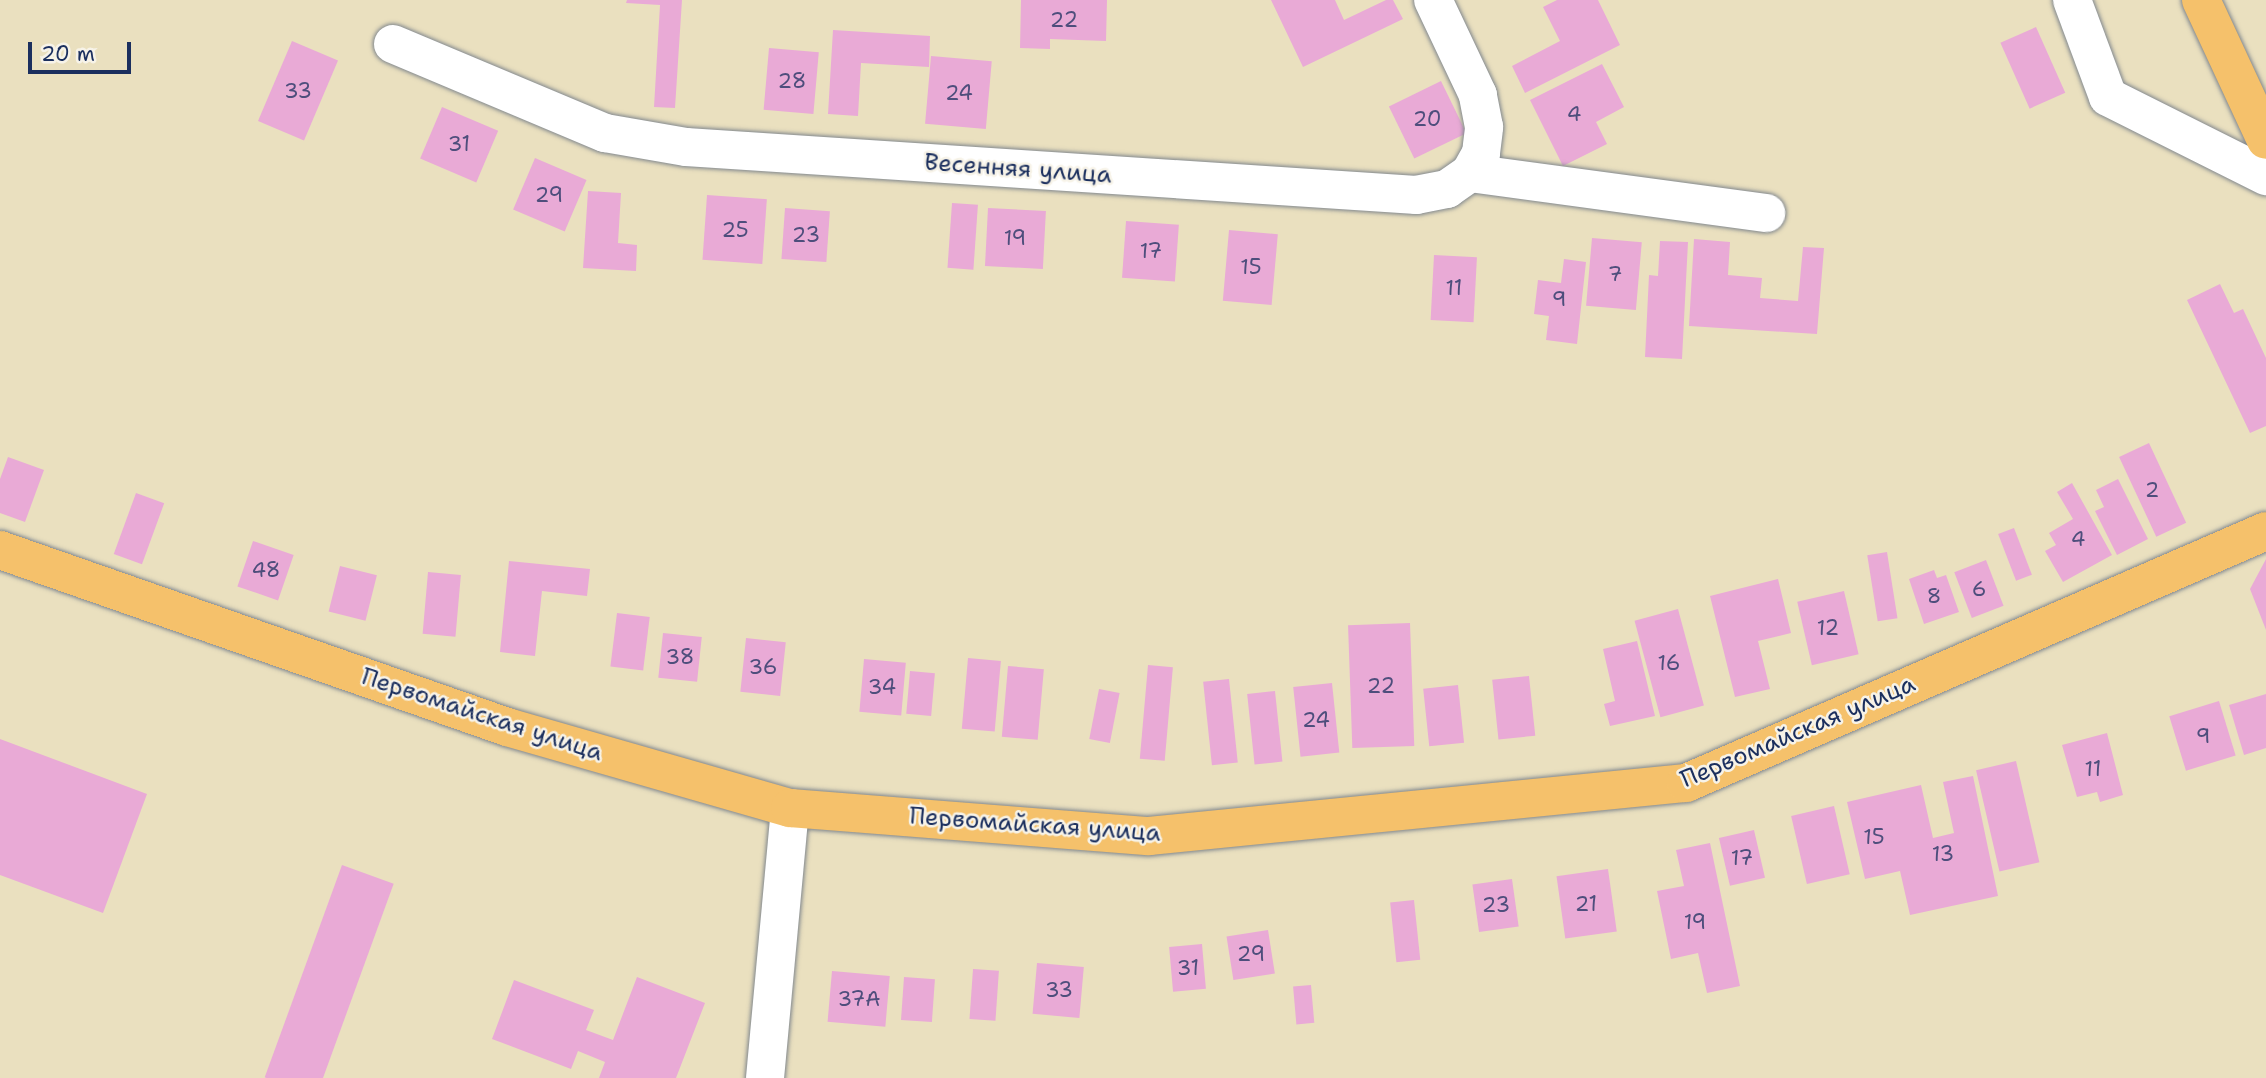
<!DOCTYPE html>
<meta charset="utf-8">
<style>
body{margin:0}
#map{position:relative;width:2266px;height:1078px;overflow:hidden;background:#eae0bf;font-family:"Shantell Sans",sans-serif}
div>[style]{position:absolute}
.building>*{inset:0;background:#e9aad6;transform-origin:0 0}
.roads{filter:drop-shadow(0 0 2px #82888e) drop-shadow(0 0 2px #82888e)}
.minor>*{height:38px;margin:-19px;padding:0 19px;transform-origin:19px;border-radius:19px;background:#fff}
.major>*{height:38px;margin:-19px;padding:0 19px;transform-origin:19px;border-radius:19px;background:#f5c16b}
span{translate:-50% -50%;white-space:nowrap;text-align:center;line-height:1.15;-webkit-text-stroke:5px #f7f3e8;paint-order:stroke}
.number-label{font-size:21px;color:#4e4e7c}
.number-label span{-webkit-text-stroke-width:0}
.street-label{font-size:24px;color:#1b2f5e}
.scale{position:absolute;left:28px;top:42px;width:103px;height:32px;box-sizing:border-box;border:4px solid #1b2f5e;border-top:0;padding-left:9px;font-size:21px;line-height:24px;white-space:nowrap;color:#1b2f5e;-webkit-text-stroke:5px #f7f3e8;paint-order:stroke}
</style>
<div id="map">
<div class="building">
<div style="clip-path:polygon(627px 0,682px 0,675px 108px,654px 107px,660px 5px,626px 3px)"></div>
<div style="clip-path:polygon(1021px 0,1107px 0,1106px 41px,1050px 39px,1050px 49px,1020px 48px)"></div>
<div style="clip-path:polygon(1271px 0,1335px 0,1344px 20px,1386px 0,1393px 0,1403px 19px,1303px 67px)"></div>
<div style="clip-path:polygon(1557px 0,1598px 0,1620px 45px,1525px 93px,1512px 66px,1560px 41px,1543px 7px)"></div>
<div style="left:2036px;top:27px;width:72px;height:39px;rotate:66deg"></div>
<div style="clip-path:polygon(833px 30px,930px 36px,929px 67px,861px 63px,858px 116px,828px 114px)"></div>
<div style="left:292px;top:41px;width:50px;height:87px;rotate:23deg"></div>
<div style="left:769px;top:48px;width:50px;height:62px;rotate:5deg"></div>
<div style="left:931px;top:56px;width:61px;height:68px;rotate:5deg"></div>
<div style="clip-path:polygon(1602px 64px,1624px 107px,1596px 122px,1607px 144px,1563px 166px,1530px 100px)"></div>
<div style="left:1441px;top:81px;width:58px;height:58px;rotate:64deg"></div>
<div style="left:442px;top:107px;width:61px;height:56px;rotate:23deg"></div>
<div style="left:535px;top:158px;width:56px;height:56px;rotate:23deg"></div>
<div style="clip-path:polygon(588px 191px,621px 193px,618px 243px,637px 245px,636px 271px,583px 268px)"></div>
<div style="left:707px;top:195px;width:60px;height:65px;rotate:4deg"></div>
<div style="left:952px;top:203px;width:26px;height:65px;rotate:4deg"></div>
<div style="left:785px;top:208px;width:45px;height:51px;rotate:4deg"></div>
<div style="left:988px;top:208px;width:58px;height:58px;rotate:3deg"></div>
<div style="left:1126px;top:221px;width:53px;height:57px;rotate:4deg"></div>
<div style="left:1229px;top:230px;width:49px;height:71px;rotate:5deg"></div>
<div style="left:1592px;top:238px;width:50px;height:68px;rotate:5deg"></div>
<div style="clip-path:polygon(1694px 239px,1730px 242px,1728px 275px,1762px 278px,1760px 298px,1798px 301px,1803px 247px,1824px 248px,1817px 334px,1689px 326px)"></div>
<div style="clip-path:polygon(1660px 241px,1688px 242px,1682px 359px,1645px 357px,1649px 275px,1658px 276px)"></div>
<div style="left:1434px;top:255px;width:43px;height:65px;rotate:3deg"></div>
<div style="clip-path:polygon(1564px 259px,1586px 262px,1577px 344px,1546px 340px,1549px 316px,1534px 314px,1538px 280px,1561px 283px)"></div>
<div style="clip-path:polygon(2220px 284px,2234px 313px,2243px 309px,2266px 358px,2266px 426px,2250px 433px,2187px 300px)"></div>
<div style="left:2149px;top:443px;width:88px;height:33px;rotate:65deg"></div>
<div style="clip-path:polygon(8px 457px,44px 470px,25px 522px,0 513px,0 479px)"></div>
<div style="clip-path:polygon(2118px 479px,2148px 539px,2117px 555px,2095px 511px,2104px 507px,2096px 490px)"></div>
<div style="clip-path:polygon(2072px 483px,2112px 555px,2063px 582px,2045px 551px,2056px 545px,2049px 533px,2073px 519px,2057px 492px)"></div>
<div style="left:136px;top:493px;width:30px;height:65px;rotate:20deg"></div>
<div style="left:2014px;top:528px;width:50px;height:17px;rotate:69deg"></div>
<div style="left:253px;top:541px;width:43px;height:48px;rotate:19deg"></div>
<div style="left:1887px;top:552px;width:67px;height:20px;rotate:81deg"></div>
<div style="clip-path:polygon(2266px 559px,2266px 630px,2250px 589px)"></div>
<div style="left:1986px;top:560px;width:49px;height:34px;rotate:69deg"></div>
<div style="clip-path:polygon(509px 561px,590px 569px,587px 596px,542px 591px,535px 656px,500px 652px)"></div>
<div style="left:340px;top:566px;width:38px;height:47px;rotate:14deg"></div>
<div style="clip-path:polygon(1934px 570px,1937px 578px,1946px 575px,1959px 612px,1924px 624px,1909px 579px)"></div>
<div style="left:428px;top:572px;width:33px;height:62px;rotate:5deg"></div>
<div style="clip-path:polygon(1778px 579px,1791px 633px,1758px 641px,1770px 689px,1735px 697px,1710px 596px)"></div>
<div style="left:1844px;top:591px;width:65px;height:48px;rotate:77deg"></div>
<div style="left:1678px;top:609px;width:100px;height:45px;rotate:75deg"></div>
<div style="left:617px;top:613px;width:33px;height:54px;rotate:7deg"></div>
<div style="left:1410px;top:623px;width:123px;height:62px;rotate:88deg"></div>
<div style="left:663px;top:633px;width:39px;height:45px;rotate:6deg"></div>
<div style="left:746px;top:638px;width:40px;height:54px;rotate:6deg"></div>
<div style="clip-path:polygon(1637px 641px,1655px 716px,1610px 726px,1604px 704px,1615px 701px,1603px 649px)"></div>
<div style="left:968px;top:658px;width:33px;height:71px;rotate:5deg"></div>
<div style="left:864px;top:659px;width:42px;height:53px;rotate:5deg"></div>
<div style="left:1148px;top:665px;width:25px;height:94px;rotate:5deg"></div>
<div style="left:1008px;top:666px;width:36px;height:71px;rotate:5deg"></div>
<div style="left:910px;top:671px;width:25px;height:43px;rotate:5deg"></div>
<div style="left:1529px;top:676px;width:60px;height:37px;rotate:84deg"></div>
<div style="left:1229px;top:679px;width:84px;height:26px;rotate:84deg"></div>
<div style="left:1332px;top:683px;width:70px;height:39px;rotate:84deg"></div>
<div style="left:1458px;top:685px;width:58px;height:35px;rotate:84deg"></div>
<div style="left:1099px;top:689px;width:21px;height:51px;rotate:11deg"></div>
<div style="left:1275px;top:691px;width:71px;height:28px;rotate:84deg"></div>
<div style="clip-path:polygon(2266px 694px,2266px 748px,2244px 755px,2229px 705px)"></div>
<div style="left:2219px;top:701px;width:57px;height:52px;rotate:73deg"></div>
<div style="clip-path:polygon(2107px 733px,2123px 795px,2100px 802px,2097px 792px,2077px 797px,2062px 745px)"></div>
<div style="clip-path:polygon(0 739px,147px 794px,103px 913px,0 875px)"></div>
<div style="left:2016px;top:761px;width:104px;height:41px;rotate:77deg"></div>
<div style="clip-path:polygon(1973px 776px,1998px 896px,1910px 915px,1900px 871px,1865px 879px,1847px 802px,1921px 785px,1933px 838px,1954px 833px,1943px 782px)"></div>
<div style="left:1834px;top:806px;width:70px;height:44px;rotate:77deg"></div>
<div style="left:1754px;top:830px;width:49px;height:36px;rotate:77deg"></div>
<div style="clip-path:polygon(1710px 843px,1740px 986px,1707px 993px,1698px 953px,1671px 959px,1657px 891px,1684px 886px,1676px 850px)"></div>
<div style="left:342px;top:865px;width:55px;height:226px;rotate:20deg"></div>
<div style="left:1608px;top:869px;width:63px;height:52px;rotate:82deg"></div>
<div style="left:1512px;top:879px;width:48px;height:40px;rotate:82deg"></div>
<div style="left:1414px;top:900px;width:60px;height:24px;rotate:84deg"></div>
<div style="left:1268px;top:930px;width:44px;height:42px;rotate:81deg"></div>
<div style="left:1202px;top:944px;width:45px;height:33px;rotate:85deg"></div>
<div style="left:1037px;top:963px;width:47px;height:51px;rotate:5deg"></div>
<div style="left:973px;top:969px;width:26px;height:50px;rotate:4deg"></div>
<div style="left:832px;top:971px;width:58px;height:51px;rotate:5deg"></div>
<div style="clip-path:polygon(637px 977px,705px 1003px,676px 1078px,599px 1078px,605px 1062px,578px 1051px,571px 1069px,492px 1039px,514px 980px,594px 1010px,586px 1030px,613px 1040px)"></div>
<div style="left:904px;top:977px;width:31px;height:43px;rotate:4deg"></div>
<div style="left:1311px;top:985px;width:38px;height:18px;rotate:85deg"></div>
</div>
<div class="roads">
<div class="minor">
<div style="left:2072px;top:0;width:103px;rotate:69.6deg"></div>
<div style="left:2108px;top:97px;width:177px;rotate:26.6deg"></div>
<div style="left:393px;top:44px;width:230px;rotate:22.8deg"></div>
<div style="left:605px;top:133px;width:82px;rotate:9.8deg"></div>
<div style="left:686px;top:147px;width:732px;rotate:3.76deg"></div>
<div style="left:1416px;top:195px;width:32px;rotate:-11deg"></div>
<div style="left:1447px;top:189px;width:28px;rotate:-35deg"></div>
<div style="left:1470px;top:173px;width:23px;rotate:-61deg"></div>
<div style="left:1481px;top:153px;width:26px;rotate:-83deg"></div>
<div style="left:1484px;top:127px;width:33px;rotate:-101deg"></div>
<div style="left:1478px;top:95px;width:105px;rotate:-115.3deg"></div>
<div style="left:1470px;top:173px;width:299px;rotate:7.7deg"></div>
<div style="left:765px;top:1078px;width:271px;rotate:-84.7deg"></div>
</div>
<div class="major">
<div style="left:2201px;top:0;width:154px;rotate:65.1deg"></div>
<div style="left:0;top:550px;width:537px;rotate:19.24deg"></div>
<div style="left:507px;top:727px;width:294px;rotate:16deg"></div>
<div style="left:790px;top:808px;width:360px;rotate:4.5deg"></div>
<div style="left:1149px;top:836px;width:540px;rotate:-5.64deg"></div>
<div style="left:1686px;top:783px;width:632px;rotate:-23.48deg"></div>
</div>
</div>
<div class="number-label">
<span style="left:1064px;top:20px">22</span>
<span style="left:792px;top:81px">28</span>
<span style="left:298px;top:91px">33</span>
<span style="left:959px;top:93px">24</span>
<span style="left:1574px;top:114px">4</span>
<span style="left:1427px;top:119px">20</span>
<span style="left:459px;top:144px">31</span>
<span style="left:549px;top:195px">29</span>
<span style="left:735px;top:230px">25</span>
<span style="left:806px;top:235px">23</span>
<span style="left:1015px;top:238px">19</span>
<span style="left:1151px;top:251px">17</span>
<span style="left:1251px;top:267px">15</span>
<span style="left:1615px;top:274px">7</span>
<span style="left:1454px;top:288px">11</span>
<span style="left:1559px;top:299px">9</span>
<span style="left:2152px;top:490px">2</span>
<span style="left:2078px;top:539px">4</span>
<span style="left:266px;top:570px">48</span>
<span style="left:1979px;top:589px">6</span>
<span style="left:1934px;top:596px">8</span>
<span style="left:1828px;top:628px">12</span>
<span style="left:680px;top:657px">38</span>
<span style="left:1669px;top:663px">16</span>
<span style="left:763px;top:667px">36</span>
<span style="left:1381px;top:686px">22</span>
<span style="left:882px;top:687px">34</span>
<span style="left:1316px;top:720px">24</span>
<span style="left:2203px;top:736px">9</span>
<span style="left:2093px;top:769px">11</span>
<span style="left:1874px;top:837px">15</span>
<span style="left:1943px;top:854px">13</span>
<span style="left:1742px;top:858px">17</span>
<span style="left:1586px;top:904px">21</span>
<span style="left:1496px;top:905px">23</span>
<span style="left:1695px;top:922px">19</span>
<span style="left:1251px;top:954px">29</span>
<span style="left:1188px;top:968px">31</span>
<span style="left:1059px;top:990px">33</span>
<span style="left:859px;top:999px">37А</span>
</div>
<div class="street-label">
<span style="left:1018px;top:169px;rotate:4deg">Весенняя улица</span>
<span style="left:482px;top:715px;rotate:18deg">Первомайская улица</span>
<span style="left:1798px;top:732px;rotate:-23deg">Первомайская улица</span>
<span style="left:1035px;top:825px;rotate:4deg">Первомайская улица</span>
</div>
<div class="scale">20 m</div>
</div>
